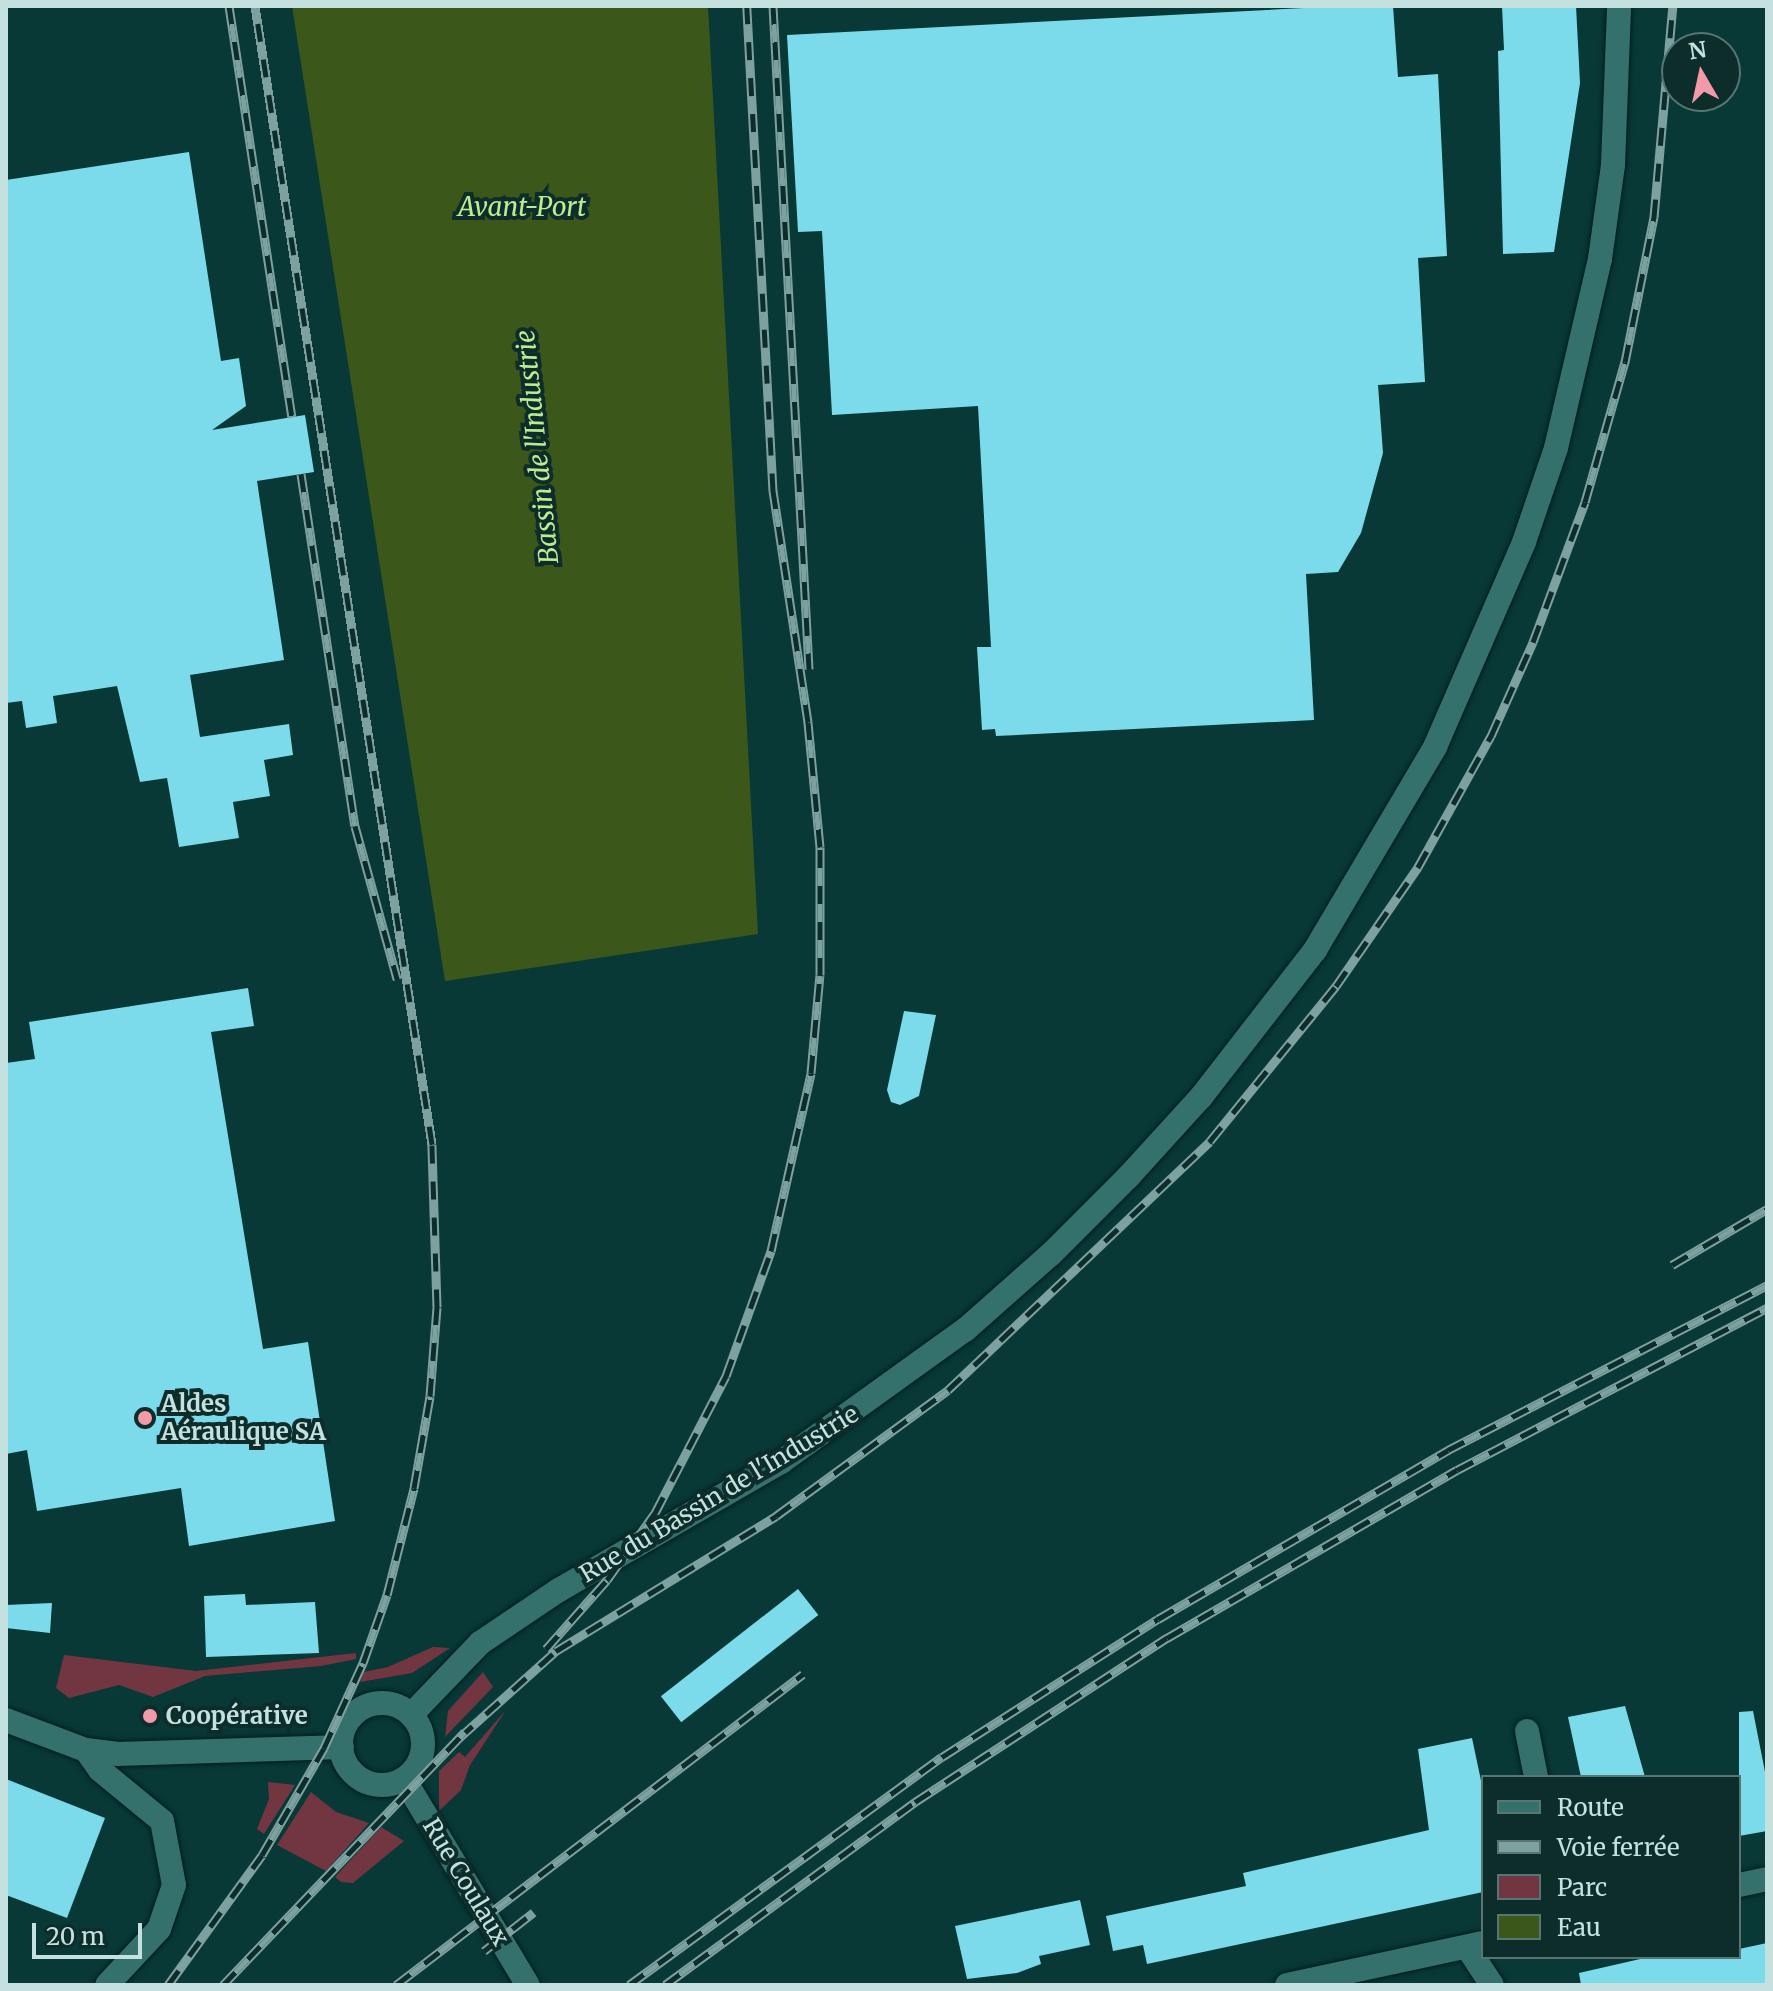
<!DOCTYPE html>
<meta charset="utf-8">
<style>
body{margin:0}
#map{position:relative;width:1773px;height:1991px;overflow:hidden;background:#083937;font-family:Merriweather,serif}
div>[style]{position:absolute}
.green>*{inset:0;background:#723641}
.water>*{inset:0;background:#3c571a}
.building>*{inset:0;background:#7bdbeb;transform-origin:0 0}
.roads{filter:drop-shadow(0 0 2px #001e1d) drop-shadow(0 0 2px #001e1d)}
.minor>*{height:24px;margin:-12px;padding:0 12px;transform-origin:12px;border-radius:12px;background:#34706c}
.minor>.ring{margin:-12px;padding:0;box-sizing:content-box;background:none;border:24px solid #34706c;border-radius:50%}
.rail>*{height:9px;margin-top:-4.5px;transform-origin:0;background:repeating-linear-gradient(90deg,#0d2d2b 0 18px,#7da19f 0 36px);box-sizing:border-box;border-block:2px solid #7da19f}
.dots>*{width:22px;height:22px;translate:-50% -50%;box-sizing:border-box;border:4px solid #0d2d2b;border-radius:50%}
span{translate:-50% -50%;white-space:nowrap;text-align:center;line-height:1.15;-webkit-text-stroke:8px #0d2d2b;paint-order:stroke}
.poi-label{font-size:24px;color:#c4e1df;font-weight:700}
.left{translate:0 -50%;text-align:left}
.street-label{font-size:24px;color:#c4e1df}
.water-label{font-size:26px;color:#bfea91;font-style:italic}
.frame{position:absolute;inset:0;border:8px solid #c4e1df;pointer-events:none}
.legend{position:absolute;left:1481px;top:1775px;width:260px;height:184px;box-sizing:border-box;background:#0d2d2b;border:2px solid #567573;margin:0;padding:10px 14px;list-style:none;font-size:24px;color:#c4e1df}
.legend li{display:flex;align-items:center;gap:16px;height:40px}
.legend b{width:40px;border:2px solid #567573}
.north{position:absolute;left:1661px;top:32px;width:80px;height:80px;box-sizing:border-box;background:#0d2d2b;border:2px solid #567573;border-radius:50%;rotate:351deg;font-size:22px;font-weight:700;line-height:32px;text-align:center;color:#c4e1df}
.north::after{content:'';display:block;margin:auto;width:28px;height:36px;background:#f39aa8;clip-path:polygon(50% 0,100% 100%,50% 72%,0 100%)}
.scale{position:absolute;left:32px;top:1923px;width:110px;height:36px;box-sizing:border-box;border:4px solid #c4e1df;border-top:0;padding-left:10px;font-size:24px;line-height:28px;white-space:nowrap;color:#c4e1df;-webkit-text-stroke:6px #0d2d2b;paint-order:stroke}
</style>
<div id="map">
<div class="green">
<div style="clip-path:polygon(433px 1647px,450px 1648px,412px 1673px,360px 1682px,364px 1672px,388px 1667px)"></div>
<div style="clip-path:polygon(356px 1653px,356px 1659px,321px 1666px,205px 1676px,153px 1697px,119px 1685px,69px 1698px,56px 1688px,64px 1655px,196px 1671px)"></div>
<div style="clip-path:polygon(483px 1672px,493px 1687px,445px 1737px,448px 1711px)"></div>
<div style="clip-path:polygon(506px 1710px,470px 1765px,461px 1790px,439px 1811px,439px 1771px,459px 1752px,465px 1757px)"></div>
<div style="clip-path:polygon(268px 1782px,295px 1785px,264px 1834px,257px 1829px,269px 1799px)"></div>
<div style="clip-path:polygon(311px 1792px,336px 1812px,369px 1823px,326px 1871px,277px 1845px)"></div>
<div style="clip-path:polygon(381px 1827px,404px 1841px,353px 1883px,341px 1882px,335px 1877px)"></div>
</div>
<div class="water">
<div style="clip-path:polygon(292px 6px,708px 6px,758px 934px,445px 981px)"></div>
</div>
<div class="building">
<div style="clip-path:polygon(1342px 6px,1393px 6px,1398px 77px,1438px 74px,1447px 256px,1418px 258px,1425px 382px,1378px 385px,1383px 453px,1361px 533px,1338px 572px,1306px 574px,1314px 720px,996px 736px,995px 729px,982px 730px,977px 647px,991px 647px,978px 406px,832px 415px,822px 231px,798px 232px,787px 35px)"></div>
<div style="clip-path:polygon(1502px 6px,1576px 6px,1580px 83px,1554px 252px,1503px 254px,1498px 51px,1504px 50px)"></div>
<div style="clip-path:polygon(189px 152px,221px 361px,239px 358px,246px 406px,212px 430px,305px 415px,314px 472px,257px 481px,284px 660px,190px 675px,200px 737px,289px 724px,293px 755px,264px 760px,270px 796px,233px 802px,239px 838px,179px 847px,167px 778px,140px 782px,117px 686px,53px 696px,57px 723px,26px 728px,22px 701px,6px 703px,6px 180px)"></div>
<div style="clip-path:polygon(248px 988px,254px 1026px,211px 1032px,263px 1349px,308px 1342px,335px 1521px,189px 1546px,181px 1488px,37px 1511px,27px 1450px,6px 1454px,6px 1063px,35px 1059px,29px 1022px)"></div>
<div style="clip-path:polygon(904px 1011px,936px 1015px,919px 1096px,900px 1105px,891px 1102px,887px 1090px)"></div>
<div style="left:798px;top:1589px;width:33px;height:174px;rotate:52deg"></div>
<div style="clip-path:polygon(245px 1594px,246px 1605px,315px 1602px,319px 1653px,206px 1657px,204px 1596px)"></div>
<div style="clip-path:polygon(52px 1603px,50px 1633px,6px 1628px,6px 1605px)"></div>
<div style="clip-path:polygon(1625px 1706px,1645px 1777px,1581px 1777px,1568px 1717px)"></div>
<div style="clip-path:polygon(1753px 1711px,1767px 1782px,1767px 1831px,1739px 1836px,1739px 1712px)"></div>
<div style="clip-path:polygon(1472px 1738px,1483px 1790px,1483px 1892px,1147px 1964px,1143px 1945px,1113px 1951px,1106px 1916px,1246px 1886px,1243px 1873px,1429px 1830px,1418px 1749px)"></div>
<div style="clip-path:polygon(6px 1779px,105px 1818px,67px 1918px,6px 1895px)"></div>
<div style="clip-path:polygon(1080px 1900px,1090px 1945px,1039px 1956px,1041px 1964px,1017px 1973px,967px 1979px,955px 1926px)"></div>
<div style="clip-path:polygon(1767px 1943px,1767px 1985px,1581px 1985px,1579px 1973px,1649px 1957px,1739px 1957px,1739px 1949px)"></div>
</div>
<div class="roads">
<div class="minor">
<div class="ring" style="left:341px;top:1703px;width:58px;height:58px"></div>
<div style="left:411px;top:1715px;width:100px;rotate:-46.2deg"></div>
<div style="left:480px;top:1643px;width:95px;rotate:-33.9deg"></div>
<div style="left:559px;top:1590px;width:256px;rotate:-30deg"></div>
<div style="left:781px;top:1462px;width:226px;rotate:-35.7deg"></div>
<div style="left:965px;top:1330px;width:115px;rotate:-41.5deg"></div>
<div style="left:1051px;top:1254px;width:110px;rotate:-45deg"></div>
<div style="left:1129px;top:1176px;width:107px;rotate:-47.7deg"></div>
<div style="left:1201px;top:1097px;width:186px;rotate:-52.2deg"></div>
<div style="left:1315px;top:950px;width:236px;rotate:-59.4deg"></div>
<div style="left:1435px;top:747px;width:223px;rotate:-66.5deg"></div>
<div style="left:1524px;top:542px;width:99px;rotate:-71.2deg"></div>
<div style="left:1556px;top:448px;width:194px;rotate:-76.9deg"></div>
<div style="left:1600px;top:259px;width:95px;rotate:-82.1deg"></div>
<div style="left:1613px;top:165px;width:159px;rotate:-87.8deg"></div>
<div style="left:6px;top:1720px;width:85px;rotate:20.6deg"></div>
<div style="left:86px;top:1750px;width:31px;rotate:7deg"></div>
<div style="left:117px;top:1754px;width:225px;rotate:-1.8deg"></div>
<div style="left:1527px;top:1731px;width:47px;rotate:78.9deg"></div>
<div style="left:86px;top:1750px;width:24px;rotate:55deg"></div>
<div style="left:100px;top:1770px;width:80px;rotate:39.4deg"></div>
<div style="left:162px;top:1821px;width:65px;rotate:79.4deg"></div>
<div style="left:174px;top:1885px;width:46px;rotate:108.8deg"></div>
<div style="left:159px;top:1929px;width:76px;rotate:132.9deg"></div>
<div style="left:404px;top:1779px;width:240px;rotate:59deg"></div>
<div style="left:1739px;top:1885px;width:29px;rotate:-12deg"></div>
<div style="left:1467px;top:1947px;width:45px;rotate:56.7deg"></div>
<div style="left:1287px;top:1985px;width:200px;rotate:-12.1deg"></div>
</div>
</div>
<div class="rail">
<div style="left:229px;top:6px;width:416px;rotate:81.3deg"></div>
<div style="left:773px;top:6px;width:664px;rotate:86.89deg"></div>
<div style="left:301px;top:474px;width:356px;rotate:81.3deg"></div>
<div style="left:355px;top:826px;width:159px;rotate:74.6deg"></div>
<div style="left:1672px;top:1265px;width:110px;rotate:-30.5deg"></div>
<div style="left:546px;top:1649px;width:92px;rotate:-48.5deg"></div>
<div style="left:607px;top:1580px;width:82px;rotate:-54.4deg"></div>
<div style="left:655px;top:1513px;width:154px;rotate:-62.6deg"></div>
<div style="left:726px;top:1376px;width:133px;rotate:-70.2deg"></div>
<div style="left:771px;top:1251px;width:182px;rotate:-77.3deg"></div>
<div style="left:811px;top:1073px;width:98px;rotate:-84.8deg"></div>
<div style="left:820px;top:975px;width:128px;rotate:-90deg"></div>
<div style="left:820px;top:847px;width:126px;rotate:-95.5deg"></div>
<div style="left:808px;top:722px;width:234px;rotate:-98.6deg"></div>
<div style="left:773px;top:491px;width:486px;rotate:-93.1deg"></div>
<div style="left:459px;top:1738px;width:130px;rotate:-41.9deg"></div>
<div style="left:556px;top:1651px;width:258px;rotate:-31.5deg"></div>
<div style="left:776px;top:1516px;width:213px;rotate:-36.2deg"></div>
<div style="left:948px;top:1390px;width:361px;rotate:-43.5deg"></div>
<div style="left:1210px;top:1141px;width:200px;rotate:-50.9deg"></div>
<div style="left:1336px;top:986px;width:145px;rotate:-55.4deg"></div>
<div style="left:1418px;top:867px;width:150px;rotate:-60.9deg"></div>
<div style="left:1491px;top:736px;width:103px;rotate:-65.9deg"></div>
<div style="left:1533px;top:642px;width:149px;rotate:-69.6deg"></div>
<div style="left:1585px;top:502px;width:146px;rotate:-74.1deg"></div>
<div style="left:1625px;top:362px;width:148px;rotate:-78.7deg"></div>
<div style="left:1654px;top:217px;width:212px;rotate:-84.9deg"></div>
<div style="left:484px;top:1951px;width:63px;rotate:-38deg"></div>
<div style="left:168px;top:1985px;width:160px;rotate:-54.1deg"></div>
<div style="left:262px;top:1855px;width:124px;rotate:-59.9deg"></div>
<div style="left:324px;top:1748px;width:94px;rotate:-65.4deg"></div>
<div style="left:363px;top:1663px;width:72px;rotate:-70.6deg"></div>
<div style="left:387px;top:1595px;width:110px;rotate:-75.8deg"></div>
<div style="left:414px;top:1488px;width:93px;rotate:-80.1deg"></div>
<div style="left:430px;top:1396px;width:89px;rotate:-85.5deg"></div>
<div style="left:437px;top:1307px;width:163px;rotate:-91.8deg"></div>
<div style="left:432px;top:1144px;width:1152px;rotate:-98.84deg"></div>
<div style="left:223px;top:1985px;width:350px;rotate:-46.3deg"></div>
<div style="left:396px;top:1985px;width:512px;rotate:-37.38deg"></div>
<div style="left:629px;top:1985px;width:387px;rotate:-36.1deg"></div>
<div style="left:942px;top:1757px;width:256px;rotate:-32.6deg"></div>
<div style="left:1158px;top:1619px;width:336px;rotate:-30.2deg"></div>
<div style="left:1448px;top:1450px;width:359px;rotate:-27.3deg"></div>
<div style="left:665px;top:1985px;width:310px;rotate:-36.2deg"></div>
<div style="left:915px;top:1802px;width:301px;rotate:-33.1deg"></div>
<div style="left:1167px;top:1638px;width:335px;rotate:-30.1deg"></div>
<div style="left:1457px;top:1470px;width:350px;rotate:-27.6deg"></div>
</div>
<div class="dots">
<div style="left:145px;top:1418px;background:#f39aa8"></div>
<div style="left:150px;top:1716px;background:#f39aa8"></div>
</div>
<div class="poi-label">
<span class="left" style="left:161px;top:1418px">Aldes<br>Aéraulique SA</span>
<span class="left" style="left:166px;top:1716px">Coopérative</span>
</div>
<div class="street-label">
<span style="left:719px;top:1494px;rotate:-31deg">Rue du Bassin de l'Industrie</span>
<span style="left:466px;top:1882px;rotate:59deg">Rue Coulaux</span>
</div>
<div class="water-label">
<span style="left:522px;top:207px">Avant-Port</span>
<span style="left:537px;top:447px;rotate:-96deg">Bassin de l'Industrie</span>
</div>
<div class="frame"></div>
<ul class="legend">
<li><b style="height:10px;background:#34706c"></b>Route</li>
<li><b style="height:10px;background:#7da19f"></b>Voie ferrée</li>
<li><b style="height:22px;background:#723641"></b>Parc</li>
<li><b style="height:22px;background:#3c571a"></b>Eau</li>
</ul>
<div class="north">N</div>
<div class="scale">20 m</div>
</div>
